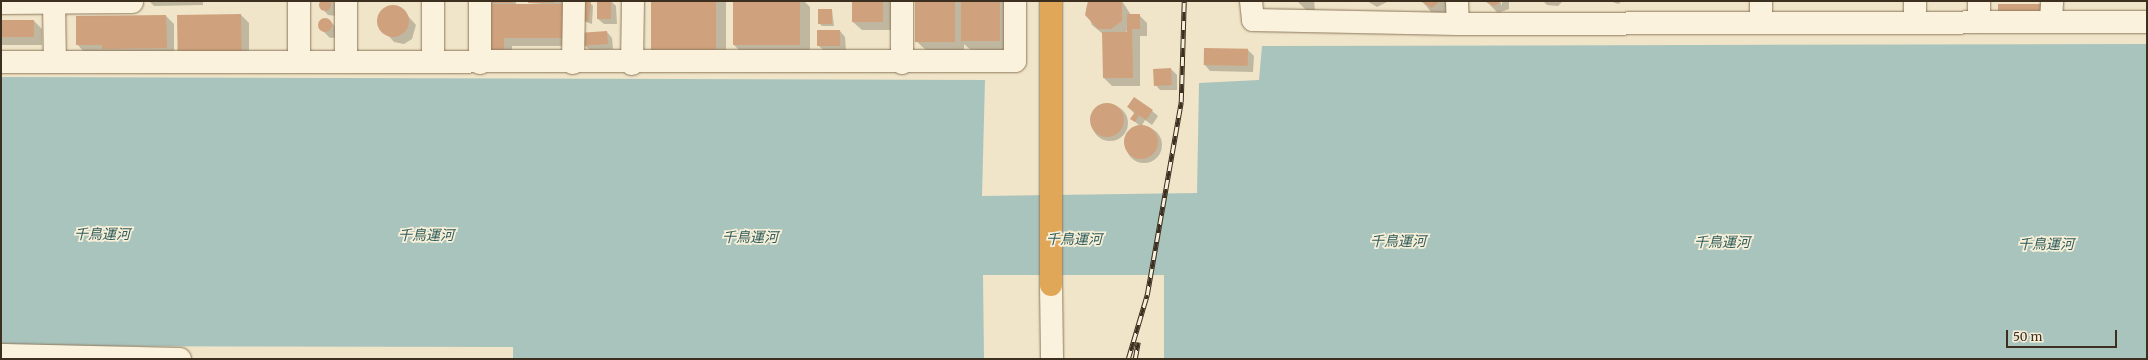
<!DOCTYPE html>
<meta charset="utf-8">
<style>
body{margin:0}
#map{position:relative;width:2148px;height:360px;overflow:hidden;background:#f0e5c8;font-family:Merriweather,"Noto Sans JP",serif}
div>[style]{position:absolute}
.water>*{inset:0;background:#a9c4bd}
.shadow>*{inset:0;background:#0003;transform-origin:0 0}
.round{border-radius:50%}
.building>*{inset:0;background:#cfa17d;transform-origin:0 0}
.roads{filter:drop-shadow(0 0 1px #8d775c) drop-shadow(0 0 1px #8d775c)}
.minor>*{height:22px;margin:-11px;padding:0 11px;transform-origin:11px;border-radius:11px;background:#faf2dc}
.highway>*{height:22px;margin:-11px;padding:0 11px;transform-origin:11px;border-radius:11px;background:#e0a758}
.rail>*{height:4.5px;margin-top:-2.25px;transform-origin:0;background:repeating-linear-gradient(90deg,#f7efd8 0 9px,#3d2f20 0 18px);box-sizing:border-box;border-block:1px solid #3d2f20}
span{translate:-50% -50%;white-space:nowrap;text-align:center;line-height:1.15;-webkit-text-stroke:3.5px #f7efd8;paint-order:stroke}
.water-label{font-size:14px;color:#2f5d5b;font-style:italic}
.frame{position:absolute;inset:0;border:2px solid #3d2f20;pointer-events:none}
.scale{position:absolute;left:2006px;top:330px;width:111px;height:18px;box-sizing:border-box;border:2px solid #3d2f20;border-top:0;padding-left:5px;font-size:12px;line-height:14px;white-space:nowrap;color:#3d2f20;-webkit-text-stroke:3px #f7efd8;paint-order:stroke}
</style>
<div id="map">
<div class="water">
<div style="clip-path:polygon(2147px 44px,2147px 359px,1164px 359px,1164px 275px,983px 275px,984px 359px,513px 359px,513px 347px,1px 346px,1px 77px,985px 80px,982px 196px,1197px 193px,1199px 83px,1259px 80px,1262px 46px)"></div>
</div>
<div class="shadow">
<div style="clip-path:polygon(149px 1px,203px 1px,203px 5px,154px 6px)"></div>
<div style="clip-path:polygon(320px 1px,333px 1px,338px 7px,337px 16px,328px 15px,320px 6px)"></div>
<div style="clip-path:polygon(490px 1px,516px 1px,516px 5px,566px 1px,565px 46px,512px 46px,512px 58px,489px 50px)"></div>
<div style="clip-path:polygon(598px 1px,611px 1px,616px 6px,617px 24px,604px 24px,598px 19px)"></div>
<div style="clip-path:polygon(652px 1px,726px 1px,726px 62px)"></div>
<div style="clip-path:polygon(734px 1px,804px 1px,810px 7px,810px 56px,744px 55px,734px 45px)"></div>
<div style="clip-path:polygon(853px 1px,891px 1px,891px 30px,862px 30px,853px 22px)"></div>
<div style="clip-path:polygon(916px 1px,1010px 1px,1010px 52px,972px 51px,964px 44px,964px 52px,927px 51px,916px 41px)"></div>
<div style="clip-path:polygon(evenodd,1089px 1px,1122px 1px,1131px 15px,1139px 15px,1147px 23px,1147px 36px,1140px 36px,1140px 86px,1112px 86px,1104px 78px,1103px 34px,1092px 25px,1086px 9px,1089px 1px,1128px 27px,1128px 33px,1126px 33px,1128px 27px)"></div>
<div style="clip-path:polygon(1297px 1px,1314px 1px,1315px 10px,1306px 10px)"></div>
<div style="clip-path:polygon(1367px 1px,1389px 1px,1377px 7px)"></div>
<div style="clip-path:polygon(1422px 1px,1447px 1px,1449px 7px,1445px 14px,1432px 13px)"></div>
<div style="clip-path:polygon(1486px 1px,1500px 1px,1502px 6px,1502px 1px,1509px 1px,1509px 9px,1498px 13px)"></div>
<div style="clip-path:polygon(1543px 1px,1563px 1px,1558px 6px,1547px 5px)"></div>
<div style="clip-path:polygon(1610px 1px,1623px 1px,1618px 4px)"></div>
<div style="left:2097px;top:1px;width:50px;height:1px"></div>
<div style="clip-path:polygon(590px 3px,593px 6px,592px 24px,583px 21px)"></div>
<div style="clip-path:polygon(391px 6px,401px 8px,416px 25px,412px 39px,404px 44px,394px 42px,379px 25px,382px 10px)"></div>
<div style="clip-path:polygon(832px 10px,834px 26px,822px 26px,819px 23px)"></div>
<div style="clip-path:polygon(241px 15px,249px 23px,249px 60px,187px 61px)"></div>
<div style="clip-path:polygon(166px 16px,174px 24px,174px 56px,85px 53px,77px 44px)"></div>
<div style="clip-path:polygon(329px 20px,337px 28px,339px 37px,330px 38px,322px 30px,320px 22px)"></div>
<div style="clip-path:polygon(1px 21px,34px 21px,42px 29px,42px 45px,1px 45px)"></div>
<div style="clip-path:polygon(840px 31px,845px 37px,846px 51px,824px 51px,819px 46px)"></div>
<div style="clip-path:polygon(607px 32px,612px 38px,613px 49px,590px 50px,584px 45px)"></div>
<div style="clip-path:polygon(1205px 49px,1248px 50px,1254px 56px,1253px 72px,1210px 71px,1205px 65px)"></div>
<div style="clip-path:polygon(1171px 69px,1177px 75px,1177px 90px,1160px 90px,1155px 84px)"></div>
<div class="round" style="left:1092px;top:105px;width:36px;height:36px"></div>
<div style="clip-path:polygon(1128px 107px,1152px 111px,1158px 116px,1152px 125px,1145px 120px,1141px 127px,1132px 119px,1135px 114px)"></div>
<div class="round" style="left:1126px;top:127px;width:36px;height:36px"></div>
</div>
<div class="building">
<div class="round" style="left:319px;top:-1px;width:12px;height:12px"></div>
<div style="left:489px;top:1px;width:24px;height:2px"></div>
<div style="left:528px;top:1px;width:26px;height:2px"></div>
<div style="left:583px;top:1px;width:8px;height:20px;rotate:7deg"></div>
<div style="left:597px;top:1px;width:14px;height:18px"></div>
<div style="left:651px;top:1px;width:65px;height:51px"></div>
<div style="left:733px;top:1px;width:67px;height:44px"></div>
<div style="left:852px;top:1px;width:31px;height:21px"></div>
<div style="left:915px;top:1px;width:40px;height:41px"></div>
<div style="left:961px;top:1px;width:39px;height:40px"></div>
<div style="clip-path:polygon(1088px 1px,1122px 1px,1122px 21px,1111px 29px,1098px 29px,1085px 15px)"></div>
<div style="clip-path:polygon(1420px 1px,1440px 1px,1432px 8px)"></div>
<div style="clip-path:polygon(1484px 1px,1502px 1px,1494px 6px)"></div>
<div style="clip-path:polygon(485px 4px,557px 4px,557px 36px,557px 4px,566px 4px,565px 38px,504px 38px,504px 50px,488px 51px)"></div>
<div style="left:1998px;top:4px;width:43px;height:9px"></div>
<div class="round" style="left:377px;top:5px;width:32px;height:32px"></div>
<div style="left:818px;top:9px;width:14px;height:15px"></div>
<div style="left:241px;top:14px;width:39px;height:64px;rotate:89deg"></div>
<div style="clip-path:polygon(1127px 14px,1140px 14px,1140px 29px,1132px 29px,1133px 78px,1103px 78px,1102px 32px,1127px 32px)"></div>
<div style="clip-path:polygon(166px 15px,167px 48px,102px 49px,102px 45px,76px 45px,76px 16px)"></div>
<div class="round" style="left:318px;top:18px;width:14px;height:14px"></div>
<div style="left:1px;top:20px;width:33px;height:17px"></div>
<div style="left:817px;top:30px;width:23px;height:16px"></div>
<div style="left:607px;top:31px;width:13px;height:25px;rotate:86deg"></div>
<div style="left:1204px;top:48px;width:44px;height:17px;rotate:1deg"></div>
<div style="left:1171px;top:68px;width:17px;height:18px;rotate:87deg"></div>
<div style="clip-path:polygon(1134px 97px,1153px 110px,1146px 120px,1139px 115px,1135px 122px,1130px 119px,1135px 112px,1127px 107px)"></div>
<div class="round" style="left:1090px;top:103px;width:34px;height:34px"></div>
<div class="round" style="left:1124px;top:125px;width:34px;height:34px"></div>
</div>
<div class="roads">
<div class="minor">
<div style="left:54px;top:1px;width:61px;rotate:89.1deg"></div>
<div style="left:346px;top:1px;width:61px;rotate:90deg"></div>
<div style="left:480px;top:1px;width:62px;rotate:90deg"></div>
<div style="left:902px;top:1px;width:62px;rotate:90deg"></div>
<div style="left:1251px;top:1px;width:19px;rotate:84deg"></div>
<div style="left:1253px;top:20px;width:205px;rotate:1.1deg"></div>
<div style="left:1458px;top:24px;width:689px;rotate:-0.17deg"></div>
<div style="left:1457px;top:1px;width:23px;rotate:88deg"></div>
<div style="left:1761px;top:1px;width:20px;rotate:90deg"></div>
<div style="left:1979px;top:1px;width:21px;rotate:90deg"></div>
<div style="left:1px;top:3px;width:131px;rotate:-0.4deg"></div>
<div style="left:1915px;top:22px;width:21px;rotate:-90deg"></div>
<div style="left:2051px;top:22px;width:21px;rotate:-87deg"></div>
<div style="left:1px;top:62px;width:1014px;rotate:-0.06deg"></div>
<div style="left:1015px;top:61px;width:60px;rotate:-90deg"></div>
<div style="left:299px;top:62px;width:61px;rotate:-90deg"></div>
<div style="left:433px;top:62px;width:61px;rotate:-90deg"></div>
<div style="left:573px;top:63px;width:62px;rotate:-89.1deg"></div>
<div style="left:632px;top:64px;width:63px;rotate:-89.1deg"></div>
<div style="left:1051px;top:285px;width:74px;rotate:89.2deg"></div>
<div style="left:1px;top:355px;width:179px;rotate:1.3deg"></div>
</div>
<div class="highway">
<div style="left:1051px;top:1px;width:284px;rotate:90deg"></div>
</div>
</div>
<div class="rail">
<div style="left:1128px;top:359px;width:67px;rotate:-73.5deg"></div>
<div style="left:1147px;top:295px;width:196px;rotate:-80deg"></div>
<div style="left:1181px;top:102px;width:101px;rotate:-88.3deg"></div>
<div style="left:1135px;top:359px;width:17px;rotate:-80deg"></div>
</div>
<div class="water-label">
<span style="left:102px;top:234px">千鳥運河</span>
<span style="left:426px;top:235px">千鳥運河</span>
<span style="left:750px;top:237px">千鳥運河</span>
<span style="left:1074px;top:239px">千鳥運河</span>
<span style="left:1398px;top:241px">千鳥運河</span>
<span style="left:1722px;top:242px">千鳥運河</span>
<span style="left:2046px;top:244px">千鳥運河</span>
</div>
<div class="frame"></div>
<div class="scale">50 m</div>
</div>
